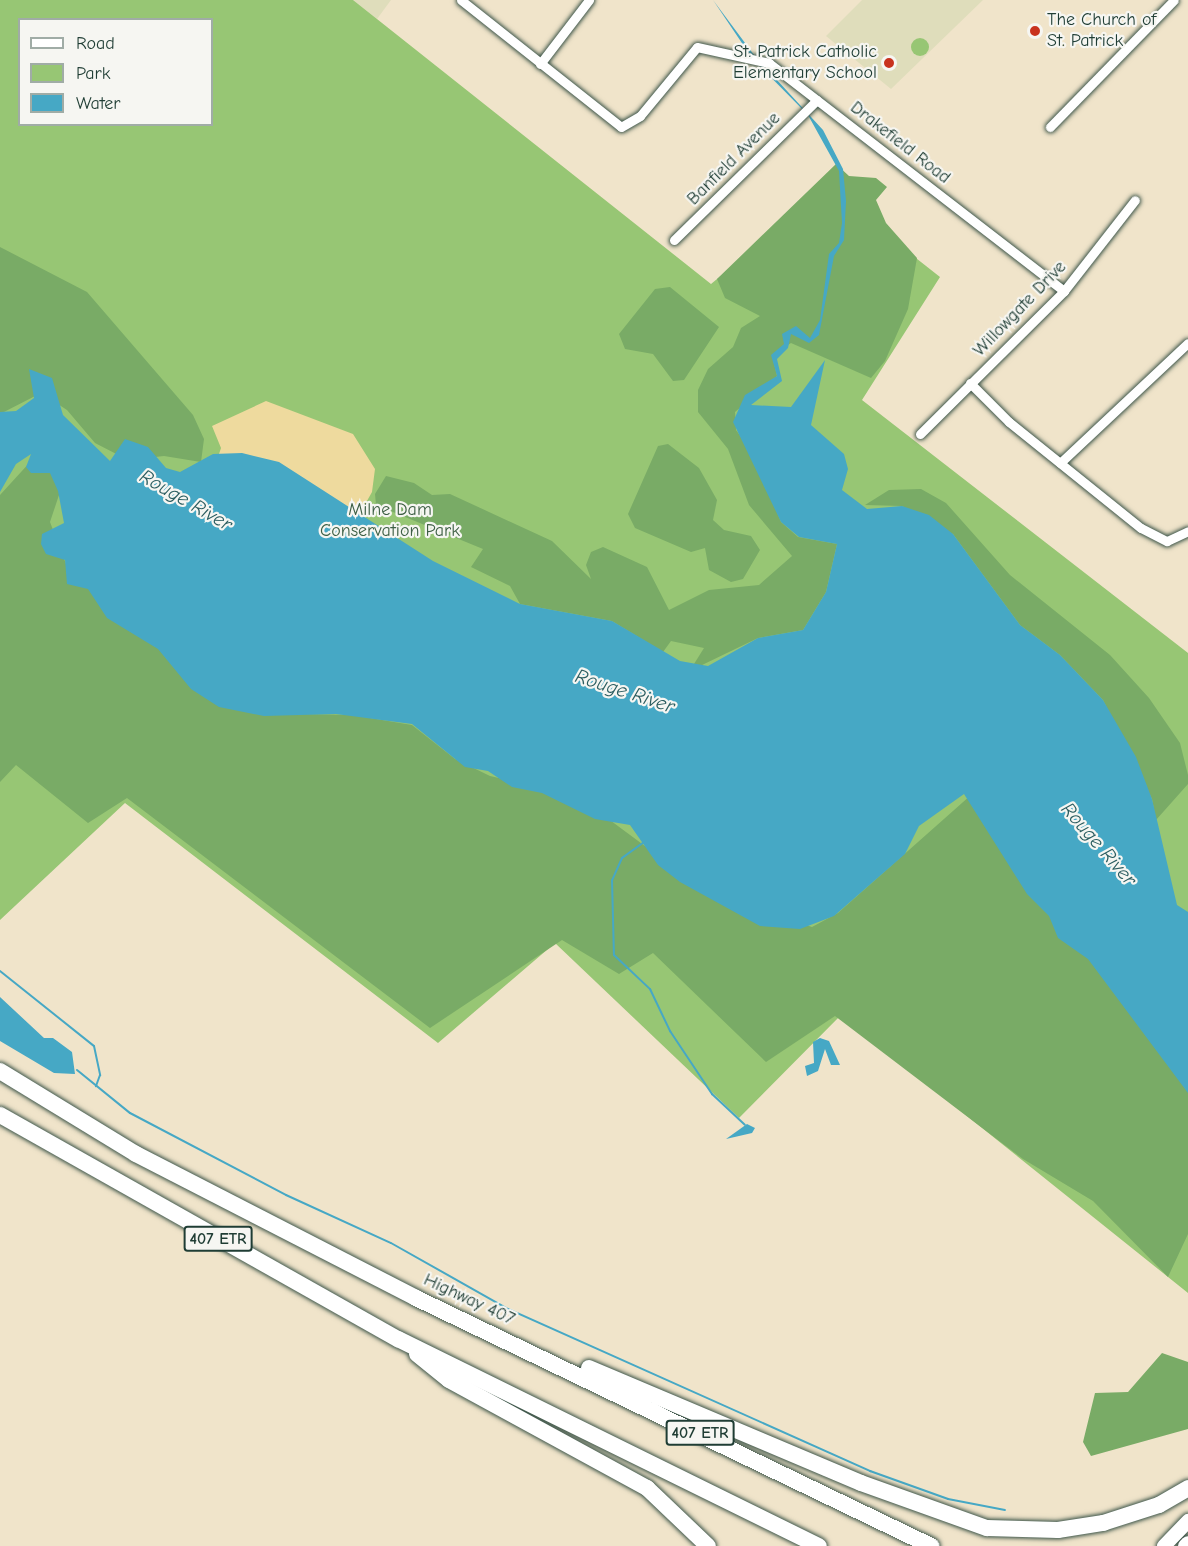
<!DOCTYPE html>
<style>
body{margin:0}
#map{position:relative;width:1188px;height:1546px;overflow:hidden;background:#f0e4ca;font-family:"Comic Neue",sans-serif}
div>[style]{position:absolute}
.built>*{inset:0;background:#dfddbb}
.green>*{inset:0;background:#97c674}
.round{border-radius:50%}
.forest>*{inset:0;background:#79ab66}
.sand>*{inset:0;background:#eeda9e}
.water>*{inset:0;background:#46a8c5}
.stream>*{height:2px;margin:-1px;padding:0 1px;transform-origin:1px;border-radius:1px;background:#46a8c5}
.roads{filter:drop-shadow(0 0 2px #3e564a) drop-shadow(0 0 2px #3e564a)}
.street>*{height:9px;margin:-4.5px;padding:0 4.5px;transform-origin:4.5px;border-radius:4.5px;background:#fff}
.primary>*{height:14px;margin:-7px;padding:0 7px;transform-origin:7px;border-radius:7px;background:#fff}
.highway>*{height:16px;margin:-8px;padding:0 8px;transform-origin:8px;border-radius:8px;background:#fff}
.dots>*{width:16px;height:16px;translate:-50% -50%;box-sizing:border-box;border:3px solid #f6f6f2;border-radius:50%}
span{translate:-50% -50%;white-space:nowrap;text-align:center;line-height:1.15;-webkit-text-stroke:4.5px #f6f6f2;paint-order:stroke}
.shield-label span{padding:2px 4px;background:#f6f6f2;border:2px solid;border-radius:4px;-webkit-text-stroke-width:0}
.shield-label{font-size:16px;color:#1f3d34;font-weight:700}
.poi-label{font-size:18px;color:#1f3d34}
.left{translate:0 -50%;text-align:left}
.right{translate:-100% -50%;text-align:right}
.street-label{font-size:18px;color:#1f3d34}
.park-label{font-size:18px;color:#3d5f44}
.water-label{font-size:20px;color:#2b5d60;font-style:italic}
.legend{position:absolute;left:18px;top:18px;width:195px;height:108px;box-sizing:border-box;background:#f6f6f2;border:2px solid #a0aca6;margin:0;padding:8px 10px;list-style:none;font-size:18px;color:#1f3d34}
.legend li{display:flex;align-items:center;gap:12px;height:30px}
.legend b{width:30px;border:2px solid #a0aca6}
</style>
<div id="map">
<div class="built">
<div style="clip-path:polygon(353px 0,391px 0,377px 19px)"></div>
<div style="clip-path:polygon(862px 0,983px 0,891px 89px,826px 36px)"></div>
</div>
<div class="green">
<div style="clip-path:polygon(evenodd,0 0,353px 0,711px 284px,827px 188px,940px 277px,862px 400px,1188px 653px,1188px 1293px,841px 1015px,739px 1118px,555px 943px,438px 1043px,125px 803px,0 920px,0 0,20px 20px,212px 20px,212px 124px,20px 124px,20px 20px)"></div>
<div class="round" style="left:911px;top:38px;width:18px;height:18px"></div>
</div>
<div class="forest">
<div style="clip-path:polygon(836px 164px,849px 176px,876px 178px,887px 187px,876px 200px,886px 223px,917px 258px,908px 309px,885px 361px,871px 378px,791px 343px,772px 355px,777px 376px,735px 412px,736px 430px,753px 454px,781px 522px,798px 537px,837px 544px,826px 592px,803px 630px,758px 638px,700px 666px,694px 664px,704px 648px,671px 641px,663px 652px,612px 621px,520px 604px,510px 586px,471px 567px,483px 549px,376px 505px,375px 494px,386px 476px,414px 483px,432px 495px,450px 494px,552px 541px,591px 579px,586px 565px,591px 552px,603px 547px,647px 567px,669px 610px,709px 590px,759px 585px,792px 556px,749px 505px,728px 449px,698px 412px,698px 390px,708px 369px,733px 347px,741px 328px,760px 316px,725px 298px,717px 279px)"></div>
<div style="clip-path:polygon(0 247px,87px 292px,193px 415px,204px 439px,201px 462px,164px 456px,128px 460px,95px 443px,67px 410px,41px 393px,0 414px)"></div>
<div style="clip-path:polygon(670px 287px,719px 327px,684px 380px,673px 381px,653px 354px,625px 349px,619px 334px,655px 289px)"></div>
<div style="clip-path:polygon(668px 444px,699px 468px,717px 500px,713px 520px,724px 530px,751px 536px,760px 550px,743px 579px,731px 582px,709px 570px,705px 548px,691px 552px,635px 528px,628px 514px,658px 446px)"></div>
<div style="clip-path:polygon(32px 460px,65px 477px,50px 522px,66px 564px,218px 702px,251px 713px,352px 715px,412px 725px,455px 759px,490px 776px,554px 790px,599px 812px,684px 875px,770px 913px,812px 927px,838px 913px,971px 795px,1122px 984px,1188px 1079px,1188px 1234px,1168px 1277px,1093px 1201px,1023px 1159px,835px 1016px,766px 1062px,653px 953px,619px 974px,562px 940px,430px 1028px,127px 798px,88px 823px,16px 765px,0 782px,0 495px)"></div>
<div style="clip-path:polygon(921px 489px,946px 503px,1010px 575px,1110px 655px,1149px 698px,1180px 743px,1188px 775px,1188px 784px,1156px 820px,1152px 799px,1103px 700px,1060px 655px,1020px 625px,953px 534px,902px 506px,865px 505px,889px 490px)"></div>
<div style="clip-path:polygon(1162px 1353px,1188px 1362px,1188px 1429px,1091px 1456px,1083px 1442px,1095px 1393px,1128px 1392px)"></div>
</div>
<div class="sand">
<div style="clip-path:polygon(266px 401px,353px 434px,375px 469px,372px 492px,358px 517px,218px 457px,221px 448px,212px 426px)"></div>
</div>
<div class="water">
<div style="clip-path:polygon(713px 0,754px 55px,823px 130px,843px 169px,846px 201px,844px 240px,834px 256px,819px 335px,809px 343px,791px 334px,788px 348px,777px 359px,782px 381px,751px 405px,791px 407px,825px 360px,811px 425px,844px 454px,848px 469px,842px 490px,867px 509px,902px 506px,929px 515px,953px 534px,1020px 625px,1060px 655px,1103px 700px,1136px 757px,1152px 799px,1177px 905px,1188px 912px,1188px 1093px,1088px 959px,1058px 938px,1049px 916px,1027px 894px,964px 794px,919px 826px,905px 854px,834px 916px,800px 929px,760px 926px,680px 882px,658px 865px,630px 825px,595px 819px,542px 793px,512px 787px,488px 771px,465px 767px,412px 724px,336px 714px,264px 716px,219px 707px,191px 689px,158px 649px,107px 618px,88px 589px,67px 584px,65px 560px,46px 554px,41px 544px,42px 534px,64px 523px,58px 491px,50px 473px,31px 473px,26px 467px,31px 454px,16px 464px,0 492px,0 412px,16px 411px,34px 398px,29px 369px,52px 378px,63px 415px,110px 461px,125px 439px,148px 447px,166px 468px,180px 472px,213px 454px,242px 453px,279px 462px,433px 561px,520px 604px,612px 621px,680px 661px,708px 666px,758px 638px,803px 630px,826px 592px,837px 544px,799px 537px,781px 522px,733px 422px,745px 395px,777px 376px,771px 355px,784px 344px,782px 334px,796px 326px,810px 338px,820px 320px,829px 254px,839px 243px,842px 223px,839px 171px,808px 115px,752px 58px)"></div>
<div style="clip-path:polygon(0 997px,44px 1038px,53px 1038px,72px 1052px,75px 1074px,54px 1073px,0 1041px)"></div>
<div style="clip-path:polygon(820px 1038px,829px 1041px,840px 1065px,831px 1065px,825px 1049px,818px 1071px,807px 1076px,805px 1066px,814px 1063px,813px 1042px)"></div>
<div style="clip-path:polygon(747px 1124px,755px 1128px,752px 1133px,726px 1139px)"></div>
</div>
<div class="stream">
<div style="left:644px;top:842px;width:27px;rotate:144deg"></div>
<div style="left:622px;top:858px;width:24px;rotate:114deg"></div>
<div style="left:612px;top:880px;width:75px;rotate:88.5deg"></div>
<div style="left:614px;top:955px;width:50px;rotate:43.4deg"></div>
<div style="left:650px;top:989px;width:47px;rotate:64.5deg"></div>
<div style="left:670px;top:1031px;width:76px;rotate:56.3deg"></div>
<div style="left:712px;top:1094px;width:45px;rotate:43.2deg"></div>
<div style="left:0;top:971px;width:120px;rotate:38.6deg"></div>
<div style="left:94px;top:1046px;width:30px;rotate:78deg"></div>
<div style="left:100px;top:1075px;width:12px;rotate:110deg"></div>
<div style="left:77px;top:1070px;width:68px;rotate:39.1deg"></div>
<div style="left:130px;top:1113px;width:176px;rotate:27.7deg"></div>
<div style="left:286px;top:1195px;width:115px;rotate:24.6deg"></div>
<div style="left:391px;top:1243px;width:134px;rotate:29.4deg"></div>
<div style="left:508px;top:1309px;width:397px;rotate:24.1deg"></div>
<div style="left:870px;top:1471px;width:83px;rotate:19.7deg"></div>
<div style="left:948px;top:1499px;width:58px;rotate:10.9deg"></div>
</div>
<div class="roads">
<div class="street">
<div style="left:461px;top:0;width:204px;rotate:38.4deg"></div>
<div style="left:621px;top:127px;width:22px;rotate:-30deg"></div>
<div style="left:640px;top:116px;width:89px;rotate:-50.4deg"></div>
<div style="left:697px;top:47px;width:74px;rotate:12.5deg"></div>
<div style="left:769px;top:63px;width:373px;rotate:37.7deg"></div>
<div style="left:540px;top:64px;width:81px;rotate:-52.6deg"></div>
<div style="left:1050px;top:127px;width:177px;rotate:-45.7deg"></div>
<div style="left:674px;top:240px;width:200px;rotate:-44.4deg"></div>
<div style="left:970px;top:383px;width:55px;rotate:45deg"></div>
<div style="left:1009px;top:422px;width:169px;rotate:38.8deg"></div>
<div style="left:1141px;top:528px;width:29px;rotate:27deg"></div>
<div style="left:1167px;top:541px;width:23px;rotate:-25deg"></div>
<div style="left:920px;top:434px;width:203px;rotate:-44.8deg"></div>
<div style="left:1064px;top:291px;width:115px;rotate:-52deg"></div>
<div style="left:1060px;top:463px;width:175px;rotate:-43.2deg"></div>
</div>
<div class="primary">
<div style="left:1164px;top:1546px;width:35px;rotate:-46deg"></div>
<div style="left:1185px;top:1546px;width:4px;rotate:-45deg"></div>
</div>
<div class="highway">
<div style="left:0;top:1071px;width:159px;rotate:31.4deg"></div>
<div style="left:136px;top:1154px;width:315px;rotate:27.2deg"></div>
<div style="left:416px;top:1298px;width:572px;rotate:25.71deg"></div>
<div style="left:0;top:1115px;width:457px;rotate:29.4deg"></div>
<div style="left:398px;top:1339px;width:469px;rotate:26.2deg"></div>
<div style="left:417px;top:1354px;width:41px;rotate:39.1deg"></div>
<div style="left:449px;top:1380px;width:226px;rotate:28.6deg"></div>
<div style="left:647px;top:1488px;width:84px;rotate:43.6deg"></div>
<div style="left:589px;top:1368px;width:295px;rotate:22.9deg"></div>
<div style="left:861px;top:1483px;width:134px;rotate:19.7deg"></div>
<div style="left:987px;top:1528px;width:71px;rotate:1.6deg"></div>
<div style="left:1058px;top:1530px;width:46px;rotate:-8.8deg"></div>
<div style="left:1103px;top:1523px;width:59px;rotate:-17.8deg"></div>
<div style="left:1159px;top:1505px;width:34px;rotate:-30deg"></div>
</div>
</div>
<div class="dots">
<div style="left:1035px;top:31px;background:#c8321e"></div>
<div style="left:889px;top:63px;background:#c8321e"></div>
</div>
<div class="shield-label">
<span style="left:218px;top:1239px">407 ETR</span>
<span style="left:700px;top:1433px">407 ETR</span>
</div>
<div class="poi-label">
<span class="left" style="left:1047px;top:31px">The Church of<br>St. Patrick</span>
<span class="right" style="left:877px;top:63px">St. Patrick Catholic<br>Elementary School</span>
</div>
<div class="street-label">
<span style="left:900px;top:143px;rotate:38deg">Drakefield Road</span>
<span style="left:734px;top:159px;rotate:-45deg">Banfield Avenue</span>
<span style="left:1020px;top:309px;rotate:-46deg">Willowgate Drive</span>
<span style="left:469px;top:1300px;rotate:25deg">Highway 407</span>
</div>
<div class="park-label">
<span style="left:390px;top:521px">Milne Dam<br>Conservation Park</span>
</div>
<div class="water-label">
<span style="left:186px;top:500px;rotate:30deg">Rouge River</span>
<span style="left:625px;top:691px;rotate:18deg">Rouge River</span>
<span style="left:1099px;top:844px;rotate:49deg">Rouge River</span>
</div>
<ul class="legend">
<li><b style="height:8px;background:#fff"></b>Road</li>
<li><b style="height:16px;background:#97c674"></b>Park</li>
<li><b style="height:16px;background:#46a8c5"></b>Water</li>
</ul>
</div>
